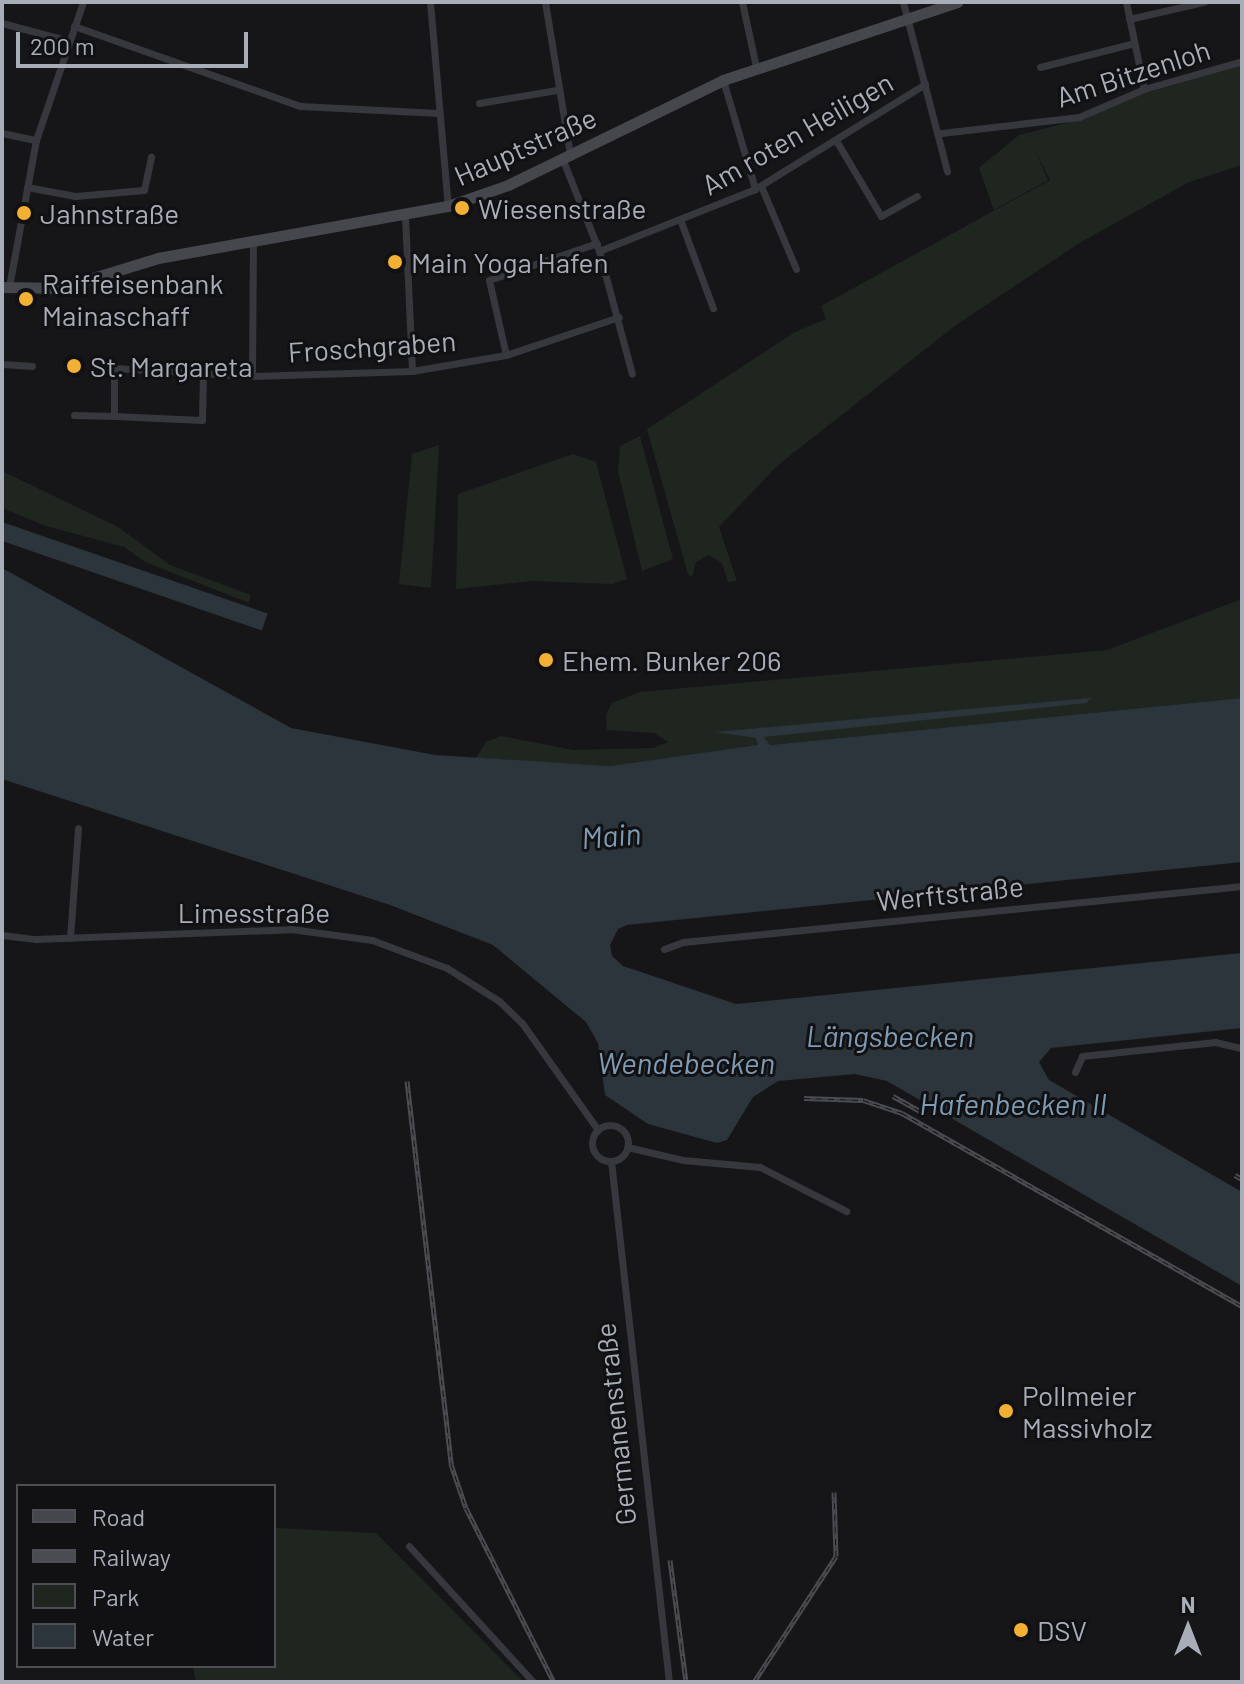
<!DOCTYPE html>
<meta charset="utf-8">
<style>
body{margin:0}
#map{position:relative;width:1244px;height:1684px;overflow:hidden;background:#161618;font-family:Barlow,sans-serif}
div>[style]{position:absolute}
.green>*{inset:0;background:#1e261f}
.water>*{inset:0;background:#2c353c;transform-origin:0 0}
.street>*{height:7px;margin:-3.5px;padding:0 3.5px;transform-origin:3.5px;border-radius:3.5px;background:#37383d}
.street>.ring{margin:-3.5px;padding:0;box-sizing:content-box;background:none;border:7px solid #37383d;border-radius:50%}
.secondary>*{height:11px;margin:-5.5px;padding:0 5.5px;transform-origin:5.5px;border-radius:5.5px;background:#45474d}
.rail>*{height:5px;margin-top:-2.5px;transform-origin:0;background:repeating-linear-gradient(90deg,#111113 0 6px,#4a4c52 0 12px);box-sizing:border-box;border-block:2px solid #4a4c52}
.dots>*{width:22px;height:22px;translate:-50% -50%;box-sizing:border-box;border:4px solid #111113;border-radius:50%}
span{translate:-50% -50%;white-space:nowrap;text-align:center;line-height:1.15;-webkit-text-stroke:6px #111113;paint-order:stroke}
.street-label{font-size:28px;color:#a8adb8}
.poi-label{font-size:28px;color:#a8adb8}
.left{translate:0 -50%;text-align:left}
.water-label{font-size:30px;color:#7f9bb3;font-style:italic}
.frame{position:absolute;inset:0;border:4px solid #a8adb8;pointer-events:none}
.legend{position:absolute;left:16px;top:1484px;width:260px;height:184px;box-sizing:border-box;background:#111113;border:2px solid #4d4f55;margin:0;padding:10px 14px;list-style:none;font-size:24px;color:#a8adb8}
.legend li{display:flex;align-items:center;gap:16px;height:40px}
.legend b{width:40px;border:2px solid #4d4f55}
.north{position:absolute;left:1148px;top:1588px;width:80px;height:80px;-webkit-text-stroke:6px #111113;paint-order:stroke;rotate:0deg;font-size:22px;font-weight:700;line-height:32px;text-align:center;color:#a8adb8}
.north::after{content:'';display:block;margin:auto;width:28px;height:36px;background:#a8adb8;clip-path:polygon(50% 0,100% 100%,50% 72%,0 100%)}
.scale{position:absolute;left:16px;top:32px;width:232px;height:36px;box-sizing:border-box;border:4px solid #a8adb8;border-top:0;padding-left:10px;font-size:24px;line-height:28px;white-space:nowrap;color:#a8adb8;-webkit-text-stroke:6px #111113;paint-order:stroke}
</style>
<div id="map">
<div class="green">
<div style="clip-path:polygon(1242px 65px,1242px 165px,1189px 182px,1081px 242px,956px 325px,778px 465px,719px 527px,737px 581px,728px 582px,722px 563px,709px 555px,696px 562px,692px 577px,688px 574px,647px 429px,795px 332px,826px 319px,821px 306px,1050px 180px,1035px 151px,1048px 180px,994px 210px,979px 168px,1019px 135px,1086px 118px,1146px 93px)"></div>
<div style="clip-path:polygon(640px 436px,673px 559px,642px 571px,618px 471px,620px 446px)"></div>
<div style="clip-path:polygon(439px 445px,431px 588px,399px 584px,412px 454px)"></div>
<div style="clip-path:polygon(573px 454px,596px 462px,627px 579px,612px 584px,532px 581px,456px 589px,458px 494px)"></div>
<div style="clip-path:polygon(2px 471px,118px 527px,170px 565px,251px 595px,249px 603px,145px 562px,124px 547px,46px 526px,2px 508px)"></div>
<div style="clip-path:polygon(1242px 599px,1242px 698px,769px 745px,764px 737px,1090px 699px,717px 732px,757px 738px,758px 746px,610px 766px,476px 758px,486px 742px,501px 736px,573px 750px,653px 748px,668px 742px,654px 733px,607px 730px,606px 715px,612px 703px,640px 692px,1107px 650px)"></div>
<div style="clip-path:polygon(274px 1528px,376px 1533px,524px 1682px,196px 1682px,193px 1666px,274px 1666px)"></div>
</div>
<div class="water">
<div style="left:2px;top:522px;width:281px;height:18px;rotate:19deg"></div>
<div style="clip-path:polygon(2px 568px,291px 728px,435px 755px,610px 766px,758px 745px,756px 738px,715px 732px,1091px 698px,1086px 703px,764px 737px,770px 745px,1242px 698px,1242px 862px,627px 925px,618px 929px,610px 945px,612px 956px,623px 966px,736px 1004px,1242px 953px,1242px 1028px,1051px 1048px,1039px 1062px,1049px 1080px,1242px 1192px,1242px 1286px,887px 1081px,855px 1074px,778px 1081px,753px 1097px,727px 1140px,717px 1143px,648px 1124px,605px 1095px,598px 1043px,586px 1022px,493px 945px,390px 905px,2px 779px)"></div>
</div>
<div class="street">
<div style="left:430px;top:2px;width:205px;rotate:85deg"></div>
<div style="left:545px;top:2px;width:155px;rotate:80.7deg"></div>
<div style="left:742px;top:2px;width:66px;rotate:77.8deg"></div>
<div style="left:903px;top:2px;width:175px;rotate:75.4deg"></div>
<div style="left:1126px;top:2px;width:89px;rotate:78.3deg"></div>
<div style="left:1129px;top:19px;width:77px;rotate:-12.8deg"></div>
<div style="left:2px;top:23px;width:69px;rotate:15deg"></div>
<div style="left:74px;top:26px;width:240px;rotate:19.5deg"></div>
<div style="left:300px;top:106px;width:139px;rotate:2.9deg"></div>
<div style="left:1040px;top:67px;width:97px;rotate:-14.3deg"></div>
<div style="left:723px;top:80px;width:114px;rotate:73.6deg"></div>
<div style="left:479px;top:103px;width:79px;rotate:-9.5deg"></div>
<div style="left:2px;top:133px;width:35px;rotate:12deg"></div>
<div style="left:941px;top:133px;width:139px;rotate:-6.6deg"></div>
<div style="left:1079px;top:117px;width:71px;rotate:-23.3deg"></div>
<div style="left:1144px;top:89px;width:102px;rotate:-15.9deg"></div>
<div style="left:837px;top:142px;width:86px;rotate:59.3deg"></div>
<div style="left:881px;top:216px;width:41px;rotate:-29.1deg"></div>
<div style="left:562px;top:158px;width:100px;rotate:68.3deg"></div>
<div style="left:599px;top:251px;width:127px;rotate:75deg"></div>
<div style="left:761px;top:186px;width:90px;rotate:67.1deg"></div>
<div style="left:27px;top:187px;width:49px;rotate:10.6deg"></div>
<div style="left:75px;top:196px;width:69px;rotate:-5deg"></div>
<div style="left:144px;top:190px;width:34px;rotate:-78deg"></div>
<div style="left:405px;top:216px;width:155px;rotate:87.4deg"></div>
<div style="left:681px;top:222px;width:92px;rotate:69.6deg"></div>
<div style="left:599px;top:251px;width:168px;rotate:-21.7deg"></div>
<div style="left:755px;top:189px;width:200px;rotate:-31.7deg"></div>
<div style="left:9px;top:287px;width:149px;rotate:-79.6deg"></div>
<div style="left:36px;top:140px;width:146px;rotate:-71.2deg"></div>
<div style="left:506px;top:355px;width:77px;rotate:-102.8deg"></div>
<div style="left:489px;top:280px;width:114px;rotate:-18.9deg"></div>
<div style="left:2px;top:364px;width:30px;rotate:4deg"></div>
<div style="left:252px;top:376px;width:135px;rotate:-89.6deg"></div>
<div style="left:74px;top:415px;width:40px;rotate:1.4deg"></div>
<div style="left:114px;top:416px;width:48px;rotate:-90deg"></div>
<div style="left:114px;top:368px;width:138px;rotate:3.3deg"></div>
<div style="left:252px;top:376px;width:160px;rotate:-1.8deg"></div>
<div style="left:412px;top:371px;width:95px;rotate:-9.7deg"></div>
<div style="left:506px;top:355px;width:119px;rotate:-18.6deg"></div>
<div style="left:114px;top:416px;width:88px;rotate:2.6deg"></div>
<div style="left:202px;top:420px;width:47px;rotate:-88.8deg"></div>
<div style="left:2px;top:935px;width:34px;rotate:7deg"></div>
<div style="left:36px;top:939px;width:255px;rotate:-2.2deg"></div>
<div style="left:291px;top:929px;width:82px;rotate:7.7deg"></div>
<div style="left:372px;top:940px;width:80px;rotate:20.5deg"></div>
<div style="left:447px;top:968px;width:62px;rotate:32.4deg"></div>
<div style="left:499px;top:1001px;width:32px;rotate:44deg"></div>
<div style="left:522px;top:1023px;width:131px;rotate:54.6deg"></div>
<div style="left:70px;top:938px;width:110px;rotate:-85.8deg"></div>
<div style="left:664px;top:949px;width:20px;rotate:-20deg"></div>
<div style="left:683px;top:942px;width:562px;rotate:-5.72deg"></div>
<div style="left:1075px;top:1072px;width:17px;rotate:-66deg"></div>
<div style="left:1082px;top:1056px;width:134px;rotate:-6deg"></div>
<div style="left:1215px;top:1042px;width:28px;rotate:13deg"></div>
<div class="ring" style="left:592px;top:1125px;width:29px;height:29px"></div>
<div style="left:627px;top:1147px;width:57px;rotate:13.1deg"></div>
<div style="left:683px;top:1160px;width:77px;rotate:5.2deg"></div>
<div style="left:760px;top:1167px;width:97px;rotate:27.1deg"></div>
<div style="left:611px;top:1161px;width:524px;rotate:83.65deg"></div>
<div style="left:409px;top:1546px;width:184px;rotate:47.6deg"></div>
</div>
<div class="secondary">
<div style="left:2px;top:287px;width:58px;rotate:1deg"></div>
<div style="left:60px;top:288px;width:102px;rotate:-17deg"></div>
<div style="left:158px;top:258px;width:295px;rotate:-10.2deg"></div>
<div style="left:448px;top:206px;width:64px;rotate:-19.3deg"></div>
<div style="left:508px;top:185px;width:239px;rotate:-26deg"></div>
<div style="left:723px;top:80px;width:247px;rotate:-18.4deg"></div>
</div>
<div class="rail">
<div style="left:407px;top:1081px;width:386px;rotate:83.4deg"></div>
<div style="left:451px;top:1464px;width:46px;rotate:71.2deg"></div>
<div style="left:466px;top:1508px;width:195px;rotate:63.2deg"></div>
<div style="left:893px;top:1096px;width:31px;rotate:29deg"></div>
<div style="left:804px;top:1098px;width:59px;rotate:1.9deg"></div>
<div style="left:863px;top:1100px;width:41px;rotate:18.4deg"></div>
<div style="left:902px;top:1113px;width:391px;rotate:29.6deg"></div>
<div style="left:1235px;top:1175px;width:8px;rotate:30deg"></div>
<div style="left:670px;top:1560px;width:123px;rotate:82.5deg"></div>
<div style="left:754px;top:1682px;width:150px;rotate:-56.9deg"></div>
<div style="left:836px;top:1556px;width:64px;rotate:-91.8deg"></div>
</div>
<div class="dots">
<div style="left:462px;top:208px;background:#f2b134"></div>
<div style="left:24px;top:213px;background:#f2b134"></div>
<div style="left:395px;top:262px;background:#f2b134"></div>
<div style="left:26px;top:299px;background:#f2b134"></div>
<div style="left:74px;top:366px;background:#f2b134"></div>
<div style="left:546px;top:660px;background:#f2b134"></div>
<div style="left:1006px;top:1411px;background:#f2b134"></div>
<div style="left:1021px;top:1630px;background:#f2b134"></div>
</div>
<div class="street-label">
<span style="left:1133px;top:73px;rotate:-18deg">Am Bitzenloh</span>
<span style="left:797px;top:133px;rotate:-30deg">Am roten Heiligen</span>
<span style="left:525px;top:146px;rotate:-24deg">Hauptstraße</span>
<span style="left:372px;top:346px;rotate:-4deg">Froschgraben</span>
<span style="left:950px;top:893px;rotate:-6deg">Werftstraße</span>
<span style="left:254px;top:912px">Limesstraße</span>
<span style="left:615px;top:1424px;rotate:-96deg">Germanenstraße</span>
</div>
<div class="poi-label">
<span class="left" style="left:478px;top:208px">Wiesenstraße</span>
<span class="left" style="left:40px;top:213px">Jahnstraße</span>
<span class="left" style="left:411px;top:262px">Main Yoga Hafen</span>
<span class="left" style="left:42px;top:299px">Raiffeisenbank<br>Mainaschaff</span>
<span class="left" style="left:90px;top:366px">St. Margareta</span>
<span class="left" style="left:562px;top:660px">Ehem. Bunker 206</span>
<span class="left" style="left:1022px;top:1411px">Pollmeier<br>Massivholz</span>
<span class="left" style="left:1037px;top:1630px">DSV</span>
</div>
<div class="water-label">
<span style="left:611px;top:835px;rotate:-5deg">Main</span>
<span style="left:890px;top:1035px">Längsbecken</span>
<span style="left:686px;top:1062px">Wendebecken</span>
<span style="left:1013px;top:1103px">Hafenbecken II</span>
</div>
<div class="frame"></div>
<ul class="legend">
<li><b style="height:10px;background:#45474d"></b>Road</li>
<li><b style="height:10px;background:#4a4c52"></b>Railway</li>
<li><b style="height:22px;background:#1e261f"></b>Park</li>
<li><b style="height:22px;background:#2c353c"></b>Water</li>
</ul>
<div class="north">N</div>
<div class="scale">200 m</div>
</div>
